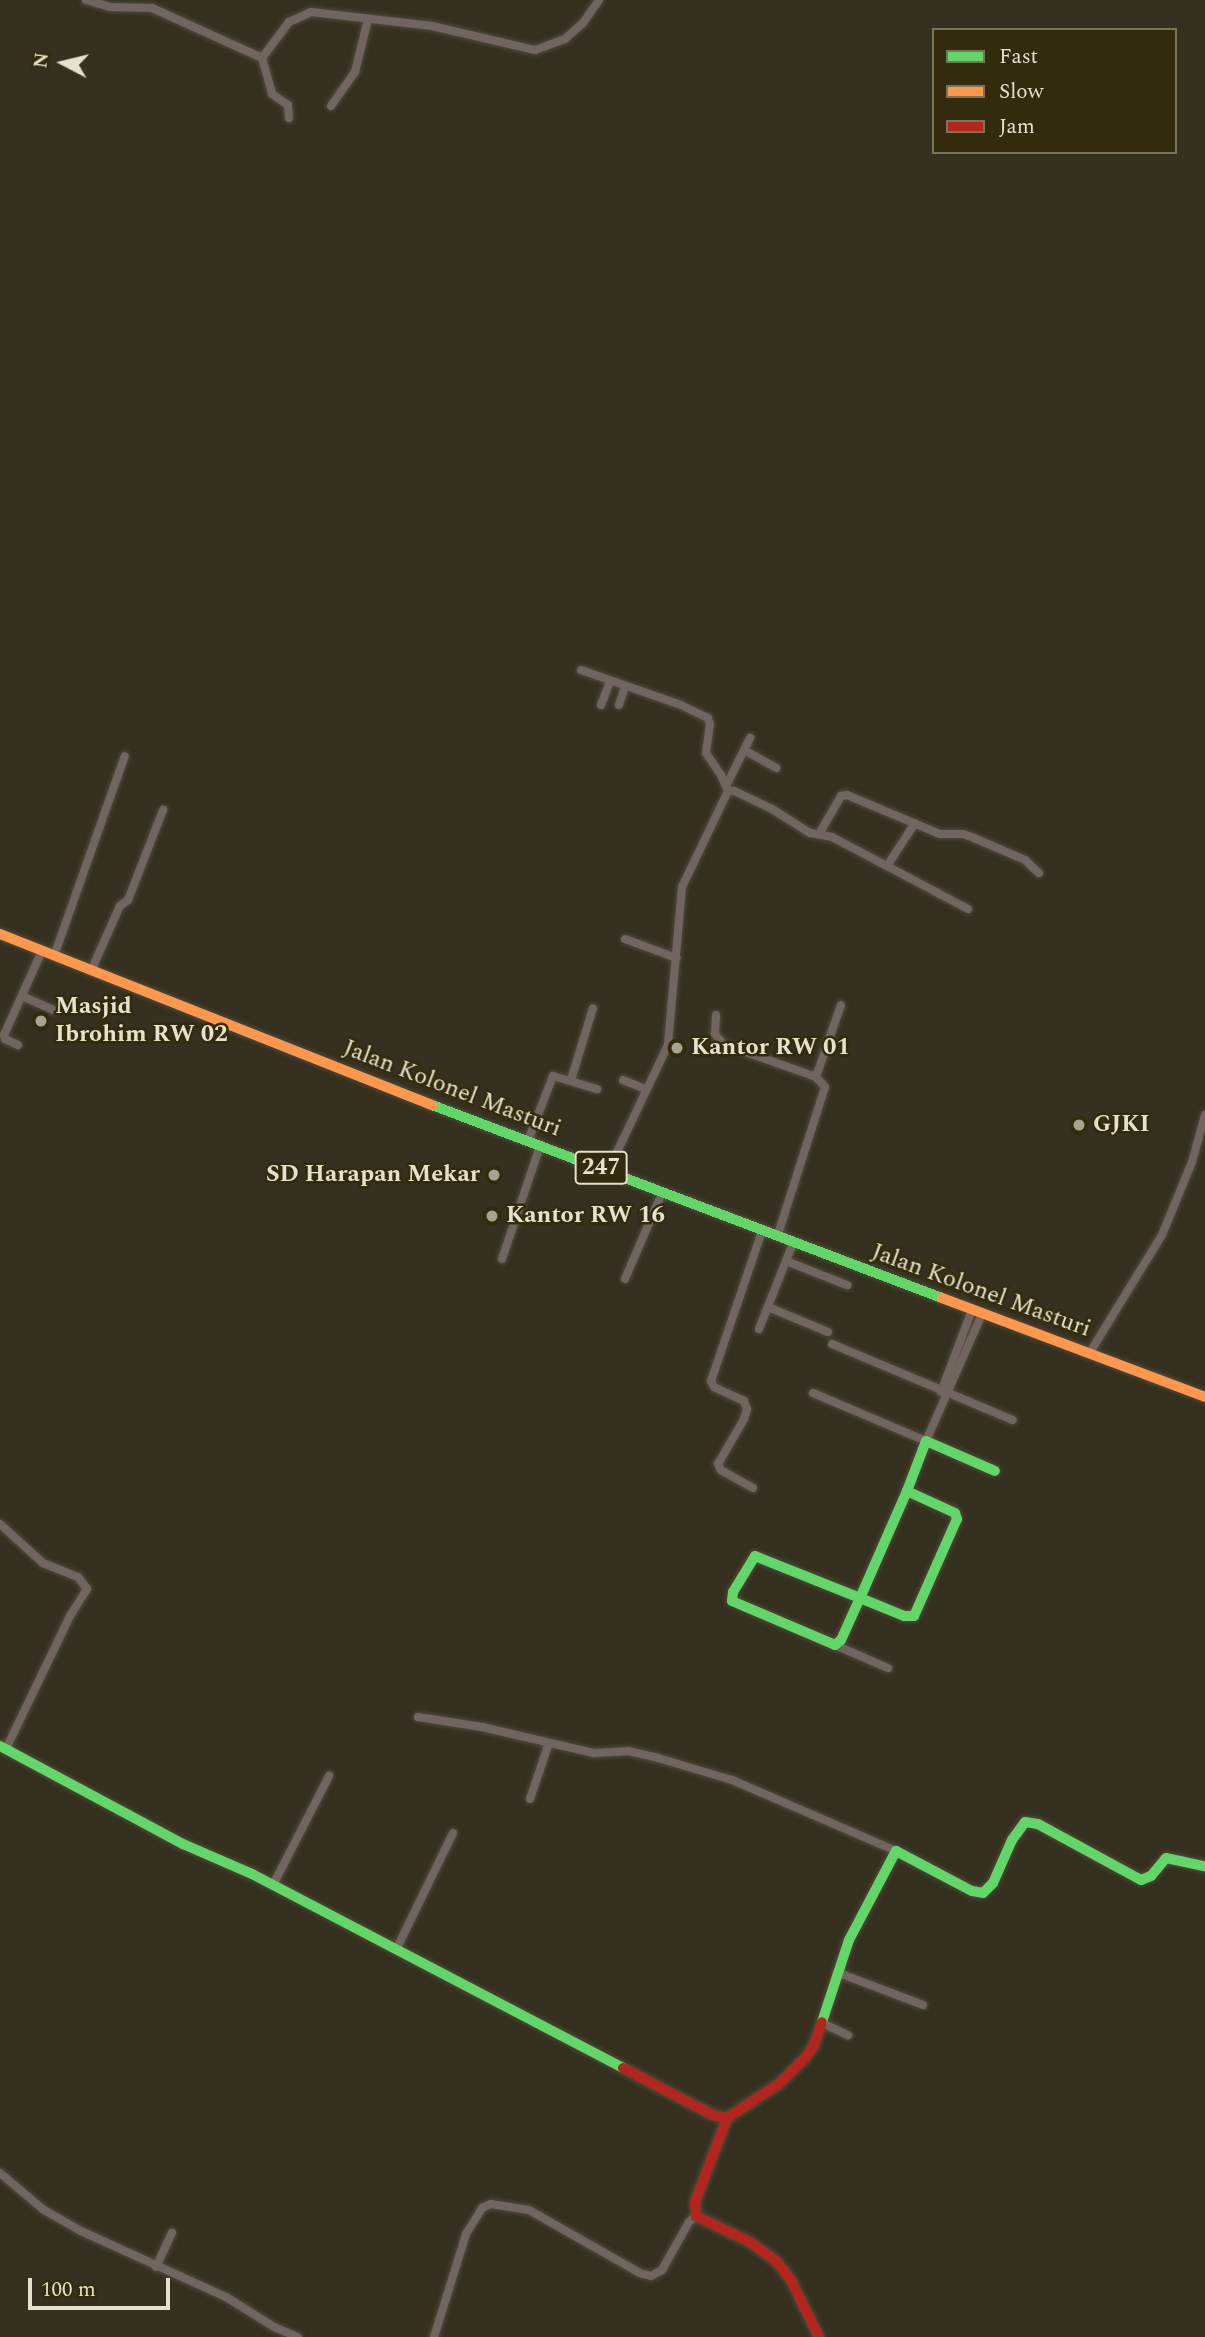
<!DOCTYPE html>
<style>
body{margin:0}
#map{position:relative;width:1205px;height:2337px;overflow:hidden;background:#35301f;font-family:Spectral,serif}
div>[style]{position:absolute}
.roads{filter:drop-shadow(0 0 2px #4f4b3d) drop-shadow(0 0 2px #4f4b3d)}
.street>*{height:8px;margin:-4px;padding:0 4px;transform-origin:4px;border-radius:4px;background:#716560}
.fast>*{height:10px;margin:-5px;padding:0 5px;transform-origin:5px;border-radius:5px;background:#63d668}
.slow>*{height:10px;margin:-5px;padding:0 5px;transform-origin:5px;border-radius:5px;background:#ff974d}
.jam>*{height:10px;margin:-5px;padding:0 5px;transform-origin:5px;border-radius:5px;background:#b3261e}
.dots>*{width:19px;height:19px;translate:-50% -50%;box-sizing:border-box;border:4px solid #332c0c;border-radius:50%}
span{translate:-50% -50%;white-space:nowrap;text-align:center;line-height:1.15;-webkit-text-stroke:5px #332c0c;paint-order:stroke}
.shield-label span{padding:2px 5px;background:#332c0c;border:2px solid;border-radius:5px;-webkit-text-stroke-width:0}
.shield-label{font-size:23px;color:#e5e1cf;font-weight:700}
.poi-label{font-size:24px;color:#e5e1cf;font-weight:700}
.left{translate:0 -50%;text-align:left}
.right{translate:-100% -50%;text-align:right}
.street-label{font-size:24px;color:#e5e1cf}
.legend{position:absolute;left:932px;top:28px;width:245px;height:126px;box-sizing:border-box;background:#332c0c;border:2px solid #7a745a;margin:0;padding:9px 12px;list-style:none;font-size:21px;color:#e5e1cf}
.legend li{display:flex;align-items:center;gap:14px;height:35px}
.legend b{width:35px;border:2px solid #7a745a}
.north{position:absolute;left:28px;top:28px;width:70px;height:70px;-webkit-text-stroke:5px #332c0c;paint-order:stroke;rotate:277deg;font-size:19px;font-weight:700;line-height:28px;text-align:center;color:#e5e1cf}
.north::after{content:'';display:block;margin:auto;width:24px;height:32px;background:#e5e1cf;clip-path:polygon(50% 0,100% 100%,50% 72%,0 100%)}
.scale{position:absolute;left:28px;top:2278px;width:142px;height:32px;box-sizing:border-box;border:4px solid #e5e1cf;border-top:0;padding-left:9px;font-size:21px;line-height:24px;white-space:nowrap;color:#e5e1cf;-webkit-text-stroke:5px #332c0c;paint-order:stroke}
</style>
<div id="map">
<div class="roads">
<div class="street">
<div style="left:86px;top:0;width:25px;rotate:16deg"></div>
<div style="left:110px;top:7px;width:42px;rotate:1.4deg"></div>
<div style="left:152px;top:8px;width:121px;rotate:24.4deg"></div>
<div style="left:262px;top:58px;width:45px;rotate:-53.1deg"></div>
<div style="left:289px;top:22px;width:24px;rotate:-24deg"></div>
<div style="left:311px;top:12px;width:122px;rotate:6.6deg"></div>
<div style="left:432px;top:26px;width:106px;rotate:13.1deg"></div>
<div style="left:535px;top:50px;width:32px;rotate:-20deg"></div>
<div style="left:565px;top:39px;width:24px;rotate:-42deg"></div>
<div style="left:583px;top:23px;width:28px;rotate:-55deg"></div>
<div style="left:262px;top:58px;width:37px;rotate:74deg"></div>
<div style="left:272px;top:94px;width:19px;rotate:35deg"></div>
<div style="left:288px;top:105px;width:13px;rotate:86deg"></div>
<div style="left:331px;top:106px;width:42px;rotate:-54.8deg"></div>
<div style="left:355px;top:72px;width:55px;rotate:-76.2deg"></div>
<div style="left:581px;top:670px;width:106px;rotate:19.3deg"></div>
<div style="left:681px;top:705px;width:30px;rotate:26deg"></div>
<div style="left:708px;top:718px;width:6px;rotate:72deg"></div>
<div style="left:710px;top:724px;width:29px;rotate:98deg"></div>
<div style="left:706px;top:753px;width:27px;rotate:56deg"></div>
<div style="left:721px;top:775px;width:17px;rotate:66deg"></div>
<div style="left:728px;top:791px;width:106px;rotate:115.6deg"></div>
<div style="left:682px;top:887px;width:159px;rotate:95.1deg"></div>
<div style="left:668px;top:1045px;width:140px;rotate:115.5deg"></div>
<div style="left:601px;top:705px;width:26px;rotate:-69deg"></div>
<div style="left:619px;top:705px;width:20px;rotate:-72deg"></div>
<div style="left:744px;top:750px;width:37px;rotate:29deg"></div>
<div style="left:726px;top:786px;width:54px;rotate:-63.4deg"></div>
<div style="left:728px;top:791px;width:6px"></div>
<div style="left:734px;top:791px;width:42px;rotate:25.3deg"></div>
<div style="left:772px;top:809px;width:45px;rotate:32.3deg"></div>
<div style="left:810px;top:833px;width:22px;rotate:10deg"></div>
<div style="left:832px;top:837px;width:154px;rotate:27.9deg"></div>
<div style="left:819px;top:834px;width:44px;rotate:-59.9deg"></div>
<div style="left:841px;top:796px;width:6px;rotate:-9deg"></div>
<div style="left:847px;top:795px;width:101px;rotate:22.8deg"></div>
<div style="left:940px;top:834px;width:23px"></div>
<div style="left:963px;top:834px;width:12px;rotate:20deg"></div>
<div style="left:974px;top:838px;width:56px;rotate:23.3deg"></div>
<div style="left:1025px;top:860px;width:19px;rotate:43deg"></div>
<div style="left:887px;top:866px;width:51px;rotate:-56.9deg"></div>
<div style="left:625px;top:939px;width:55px;rotate:20.1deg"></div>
<div style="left:54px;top:956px;width:212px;rotate:-70.5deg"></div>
<div style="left:91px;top:971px;width:71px;rotate:-66deg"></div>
<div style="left:120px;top:906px;width:10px;rotate:-37deg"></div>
<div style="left:128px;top:900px;width:97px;rotate:-68.7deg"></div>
<div style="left:22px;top:996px;width:35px;rotate:24deg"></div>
<div style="left:716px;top:1015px;width:19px;rotate:93deg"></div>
<div style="left:715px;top:1034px;width:13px;rotate:51deg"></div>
<div style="left:723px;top:1044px;width:99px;rotate:19.5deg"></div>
<div style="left:816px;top:1077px;width:13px;rotate:48deg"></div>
<div style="left:825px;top:1087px;width:157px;rotate:107.7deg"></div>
<div style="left:18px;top:1045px;width:14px;rotate:-155deg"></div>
<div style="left:5px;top:1039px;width:4px;rotate:-104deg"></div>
<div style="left:4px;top:1035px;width:92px;rotate:-65.7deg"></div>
<div style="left:816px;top:1077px;width:76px;rotate:-70.9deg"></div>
<div style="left:571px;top:1080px;width:75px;rotate:-73deg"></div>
<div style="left:623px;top:1080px;width:24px;rotate:22deg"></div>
<div style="left:528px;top:1141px;width:70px;rotate:-69deg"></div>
<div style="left:553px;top:1076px;width:46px;rotate:16.5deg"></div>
<div style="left:502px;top:1259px;width:119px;rotate:-71.4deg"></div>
<div style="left:786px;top:1261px;width:66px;rotate:21.5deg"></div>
<div style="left:625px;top:1279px;width:94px;rotate:-66.7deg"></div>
<div style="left:768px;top:1307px;width:65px;rotate:22.6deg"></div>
<div style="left:759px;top:1329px;width:92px;rotate:-68.4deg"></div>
<div style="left:832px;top:1344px;width:196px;rotate:22.8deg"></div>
<div style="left:1089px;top:1354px;width:140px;rotate:-58.5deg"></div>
<div style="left:1162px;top:1235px;width:79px;rotate:-67.7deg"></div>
<div style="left:1192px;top:1162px;width:49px;rotate:-74.5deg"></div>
<div style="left:941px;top:1392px;width:88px;rotate:-69.3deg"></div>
<div style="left:813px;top:1393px;width:123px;rotate:23deg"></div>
<div style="left:926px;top:1441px;width:139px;rotate:-66.2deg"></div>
<div style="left:753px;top:1488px;width:37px;rotate:-151deg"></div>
<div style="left:721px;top:1470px;width:7px;rotate:-117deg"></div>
<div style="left:718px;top:1464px;width:52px;rotate:-60deg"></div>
<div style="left:744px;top:1419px;width:10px;rotate:-73deg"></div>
<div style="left:747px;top:1409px;width:9px;rotate:-111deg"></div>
<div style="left:744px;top:1401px;width:33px;rotate:-155deg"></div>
<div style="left:714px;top:1387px;width:7px;rotate:-117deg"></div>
<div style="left:711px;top:1381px;width:158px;rotate:-71.2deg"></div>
<div style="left:0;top:1524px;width:58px;rotate:42.2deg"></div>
<div style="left:43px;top:1563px;width:38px;rotate:22deg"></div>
<div style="left:78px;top:1577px;width:15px;rotate:53deg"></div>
<div style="left:87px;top:1589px;width:32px;rotate:122deg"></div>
<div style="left:70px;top:1616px;width:148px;rotate:115.7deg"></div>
<div style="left:835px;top:1645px;width:58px;rotate:23.5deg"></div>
<div style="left:418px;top:1717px;width:65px;rotate:8.9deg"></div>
<div style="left:482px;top:1727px;width:115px;rotate:13.1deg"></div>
<div style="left:594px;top:1753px;width:34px;rotate:-3deg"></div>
<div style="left:628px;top:1751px;width:31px;rotate:13deg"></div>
<div style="left:658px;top:1758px;width:77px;rotate:16.6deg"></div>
<div style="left:732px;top:1780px;width:179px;rotate:23.4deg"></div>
<div style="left:530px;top:1799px;width:59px;rotate:-71.3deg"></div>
<div style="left:273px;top:1885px;width:123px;rotate:-62.8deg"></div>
<div style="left:396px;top:1950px;width:130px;rotate:-64deg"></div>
<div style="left:839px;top:1973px;width:90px;rotate:20.9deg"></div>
<div style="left:822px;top:2023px;width:29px;rotate:25deg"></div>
<div style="left:0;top:2173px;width:57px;rotate:40.1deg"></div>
<div style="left:44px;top:2210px;width:43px;rotate:29.6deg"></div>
<div style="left:81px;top:2231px;width:159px;rotate:24.5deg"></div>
<div style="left:226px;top:2297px;width:57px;rotate:32deg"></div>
<div style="left:274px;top:2327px;width:26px;rotate:23deg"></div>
<div style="left:156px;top:2267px;width:38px;rotate:-65deg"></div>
<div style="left:434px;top:2337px;width:108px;rotate:-72.7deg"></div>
<div style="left:466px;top:2234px;width:31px;rotate:-58deg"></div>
<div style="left:482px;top:2208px;width:10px;rotate:-24deg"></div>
<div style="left:491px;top:2204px;width:38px;rotate:9deg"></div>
<div style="left:529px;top:2210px;width:128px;rotate:29.6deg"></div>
<div style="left:640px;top:2273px;width:11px;rotate:15deg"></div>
<div style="left:651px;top:2276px;width:13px;rotate:-29deg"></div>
<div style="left:662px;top:2270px;width:55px;rotate:-60.6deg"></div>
<div style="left:689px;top:2222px;width:9px;rotate:-41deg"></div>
</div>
<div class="fast">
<div style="left:432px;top:1105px;width:545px;rotate:20.73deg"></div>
<div style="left:907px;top:1491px;width:117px;rotate:113.7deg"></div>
<div style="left:860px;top:1598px;width:113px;rotate:-158.2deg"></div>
<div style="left:755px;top:1556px;width:42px;rotate:121.4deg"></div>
<div style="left:733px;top:1592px;width:9px;rotate:96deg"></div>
<div style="left:732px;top:1601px;width:112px;rotate:23.1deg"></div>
<div style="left:835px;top:1645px;width:8px;rotate:-40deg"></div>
<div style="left:841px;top:1640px;width:46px;rotate:-65.7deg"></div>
<div style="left:860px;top:1598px;width:48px;rotate:22.2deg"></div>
<div style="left:904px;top:1616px;width:10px"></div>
<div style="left:914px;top:1616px;width:106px;rotate:-66.1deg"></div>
<div style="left:957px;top:1519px;width:6px;rotate:-108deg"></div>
<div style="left:955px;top:1513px;width:53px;rotate:-155.4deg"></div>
<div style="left:907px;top:1491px;width:53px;rotate:-69.2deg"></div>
<div style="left:926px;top:1441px;width:75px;rotate:23.5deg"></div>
<div style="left:0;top:1746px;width:208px;rotate:28.2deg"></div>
<div style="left:183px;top:1844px;width:75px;rotate:23.5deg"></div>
<div style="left:252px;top:1874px;width:419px;rotate:27.6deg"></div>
<div style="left:822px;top:2022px;width:86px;rotate:-71.8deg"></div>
<div style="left:849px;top:1940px;width:101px;rotate:-62.2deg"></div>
<div style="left:896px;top:1851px;width:86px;rotate:27.8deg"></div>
<div style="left:972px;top:1891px;width:11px;rotate:10deg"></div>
<div style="left:983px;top:1893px;width:14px;rotate:-45deg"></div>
<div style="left:993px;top:1883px;width:47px;rotate:-66.2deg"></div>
<div style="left:1012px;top:1840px;width:22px;rotate:-54deg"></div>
<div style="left:1025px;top:1822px;width:13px;rotate:9deg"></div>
<div style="left:1038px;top:1824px;width:117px;rotate:28.5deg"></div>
<div style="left:1141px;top:1880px;width:11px;rotate:-22deg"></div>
<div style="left:1151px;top:1876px;width:23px;rotate:-50deg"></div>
<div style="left:1166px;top:1858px;width:40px;rotate:12deg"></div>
</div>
<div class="slow">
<div style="left:0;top:934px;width:465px;rotate:21.6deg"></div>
<div style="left:942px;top:1298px;width:281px;rotate:20.6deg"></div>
</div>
<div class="jam">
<div style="left:623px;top:2068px;width:102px;rotate:27.6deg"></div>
<div style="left:713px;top:2115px;width:14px;rotate:12deg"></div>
<div style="left:819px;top:2337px;width:64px;rotate:-116.2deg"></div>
<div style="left:791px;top:2280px;width:24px;rotate:-128deg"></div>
<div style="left:776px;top:2261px;width:32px;rotate:-144deg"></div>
<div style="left:750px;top:2242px;width:60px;rotate:-154.3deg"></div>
<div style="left:696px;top:2216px;width:14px;rotate:-94deg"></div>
<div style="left:695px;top:2202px;width:90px;rotate:-69.1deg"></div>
<div style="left:727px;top:2118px;width:64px;rotate:-33.4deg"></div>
<div style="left:780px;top:2083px;width:35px;rotate:-45deg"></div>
<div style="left:805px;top:2058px;width:16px;rotate:-55deg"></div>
<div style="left:814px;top:2045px;width:24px;rotate:-71deg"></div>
</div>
</div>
<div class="dots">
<div style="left:41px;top:1021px;background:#a7a391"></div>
<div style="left:677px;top:1048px;background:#a7a391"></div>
<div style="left:1079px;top:1125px;background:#a7a391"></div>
<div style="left:494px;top:1175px;background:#a7a391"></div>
<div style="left:492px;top:1216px;background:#a7a391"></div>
</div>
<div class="shield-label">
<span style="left:601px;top:1168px">247</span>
</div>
<div class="poi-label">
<span class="left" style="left:55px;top:1021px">Masjid<br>Ibrohim RW 02</span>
<span class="left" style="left:691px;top:1048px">Kantor RW 01</span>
<span class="left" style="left:1093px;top:1125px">GJKI</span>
<span class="right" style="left:480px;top:1175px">SD Harapan Mekar</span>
<span class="left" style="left:506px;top:1216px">Kantor RW 16</span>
</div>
<div class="street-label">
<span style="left:452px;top:1089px;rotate:21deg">Jalan Kolonel Masturi</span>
<span style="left:981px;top:1291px;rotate:20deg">Jalan Kolonel Masturi</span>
</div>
<ul class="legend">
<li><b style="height:9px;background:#63d668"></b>Fast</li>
<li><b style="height:9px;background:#ff974d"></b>Slow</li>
<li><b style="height:9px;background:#b3261e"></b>Jam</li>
</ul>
<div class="north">N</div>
<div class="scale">100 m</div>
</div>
